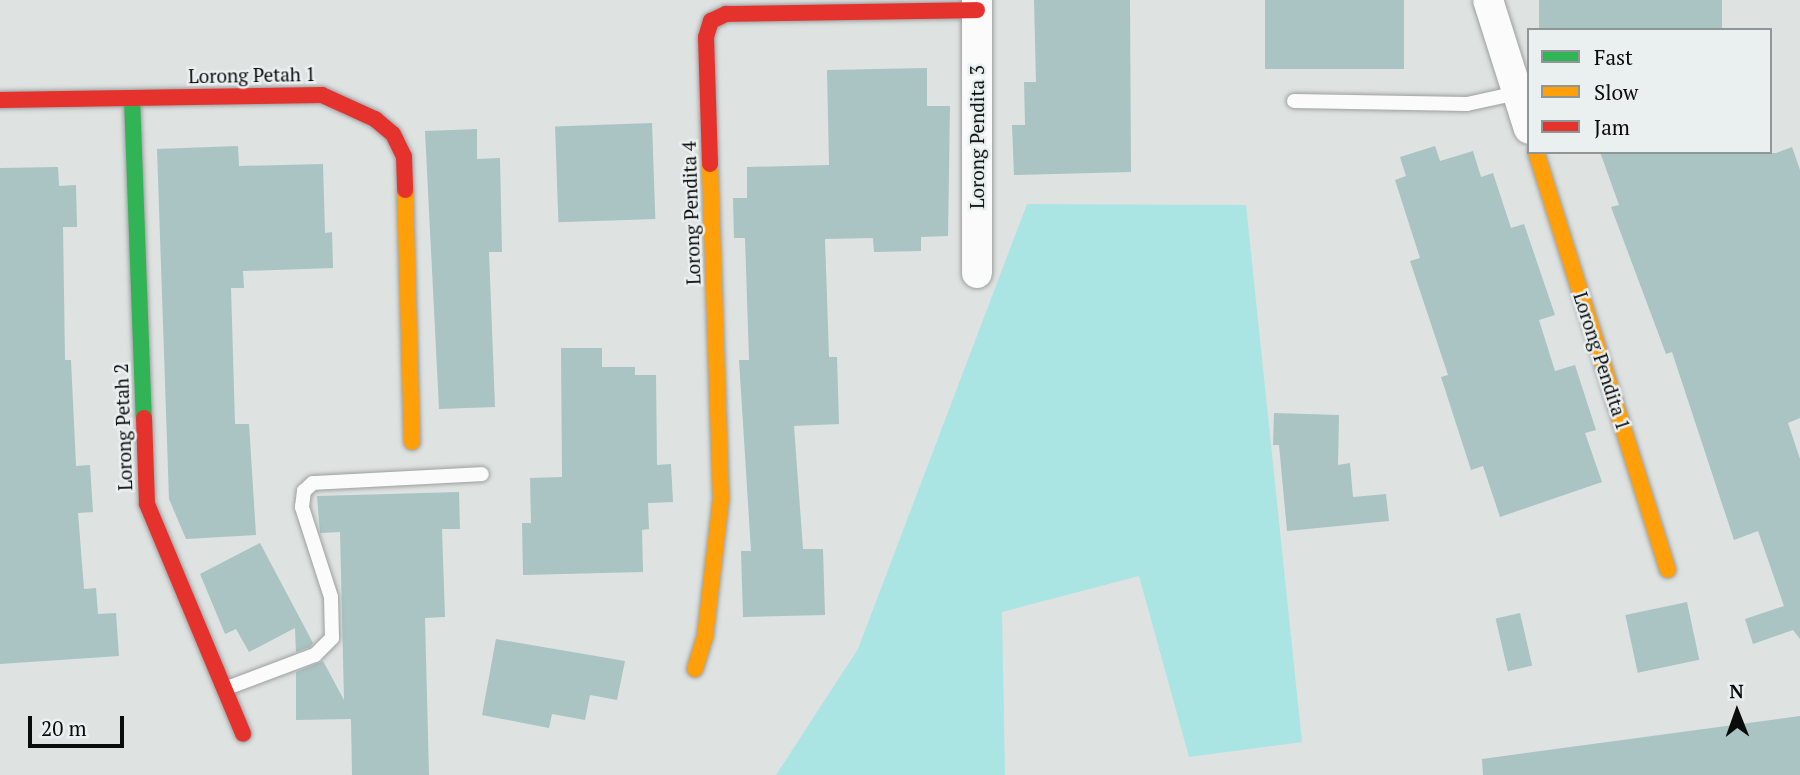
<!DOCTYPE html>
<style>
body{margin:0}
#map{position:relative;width:1800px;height:775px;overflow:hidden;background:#dee2e1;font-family:"PT Serif",serif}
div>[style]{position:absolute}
.green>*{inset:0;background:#abe5e3}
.building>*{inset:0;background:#a9c4c3;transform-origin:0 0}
.roads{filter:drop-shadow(0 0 2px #9d9f9f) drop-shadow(0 0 2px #9d9f9f)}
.lane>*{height:14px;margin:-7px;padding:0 7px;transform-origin:7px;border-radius:7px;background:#fafbfa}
.street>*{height:30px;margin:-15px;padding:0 15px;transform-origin:15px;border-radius:15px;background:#fafbfa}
.fast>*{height:16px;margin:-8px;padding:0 8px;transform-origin:8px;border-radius:8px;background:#30b455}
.slow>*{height:16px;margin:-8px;padding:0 8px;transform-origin:8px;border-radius:8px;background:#ff9f0a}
.jam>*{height:16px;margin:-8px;padding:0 8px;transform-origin:8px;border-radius:8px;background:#e5322d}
span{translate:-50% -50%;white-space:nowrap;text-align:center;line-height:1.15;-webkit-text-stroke:5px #eaf0f0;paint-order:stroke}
.street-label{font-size:19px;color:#0a0c0c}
.legend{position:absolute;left:1527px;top:28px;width:245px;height:126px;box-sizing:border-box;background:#eaf0f0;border:2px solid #909595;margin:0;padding:9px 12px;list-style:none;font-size:21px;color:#0a0c0c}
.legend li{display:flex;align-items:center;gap:14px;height:35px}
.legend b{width:35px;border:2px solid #909595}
.north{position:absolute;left:1702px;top:677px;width:70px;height:70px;-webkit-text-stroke:5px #eaf0f0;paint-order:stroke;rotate:359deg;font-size:19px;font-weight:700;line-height:28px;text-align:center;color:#0a0c0c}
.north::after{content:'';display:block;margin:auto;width:24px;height:32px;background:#0a0c0c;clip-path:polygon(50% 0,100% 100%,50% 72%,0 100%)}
.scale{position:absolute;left:28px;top:716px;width:96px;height:32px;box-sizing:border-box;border:4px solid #0a0c0c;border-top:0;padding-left:9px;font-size:21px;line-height:24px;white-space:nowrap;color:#0a0c0c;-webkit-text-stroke:5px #eaf0f0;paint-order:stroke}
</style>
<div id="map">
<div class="green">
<div style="clip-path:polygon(1027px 204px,1246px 205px,1302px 742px,1189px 757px,1139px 576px,1002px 612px,1005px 775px,776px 775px,858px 649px)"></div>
</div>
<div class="building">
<div style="clip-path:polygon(1034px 0,1130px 0,1131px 172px,1014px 175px,1012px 125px,1025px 125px,1024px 82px,1036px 82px)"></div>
<div style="left:1265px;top:0;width:139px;height:69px"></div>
<div style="left:1539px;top:0;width:183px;height:32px"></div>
<div style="clip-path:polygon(927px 68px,927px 106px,950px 106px,948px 236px,921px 237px,921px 251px,874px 252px,873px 238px,825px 239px,829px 357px,837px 357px,839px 424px,794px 426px,803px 549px,823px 549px,825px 615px,743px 617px,741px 551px,751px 551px,739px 360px,749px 360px,745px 238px,734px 238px,733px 198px,747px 198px,747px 167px,829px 165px,827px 70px)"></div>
<div style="left:652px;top:123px;width:96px;height:97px;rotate:88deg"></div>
<div style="clip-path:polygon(477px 129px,477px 159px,500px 158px,502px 252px,489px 252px,495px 407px,439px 409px,425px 131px)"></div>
<div style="clip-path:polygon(238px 146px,239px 166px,323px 164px,325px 233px,332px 232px,333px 268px,243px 271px,244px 288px,231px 288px,235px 424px,249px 424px,256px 535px,186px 539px,169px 499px,157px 149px)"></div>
<div style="clip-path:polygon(1435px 146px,1440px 161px,1473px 151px,1481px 177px,1493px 173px,1511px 228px,1524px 224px,1555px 315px,1539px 320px,1555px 371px,1575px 365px,1596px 430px,1585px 433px,1602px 482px,1500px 517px,1483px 466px,1471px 470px,1441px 377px,1448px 375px,1410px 261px,1420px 258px,1395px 180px,1406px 176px,1400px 157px)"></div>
<div style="clip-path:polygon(1792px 147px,1800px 170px,1800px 418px,1788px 423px,1800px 459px,1800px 639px,1793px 630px,1753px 644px,1745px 619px,1784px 606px,1758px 531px,1734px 540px,1672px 352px,1666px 354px,1611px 207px,1619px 205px,1600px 152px,1776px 153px)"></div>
<div style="clip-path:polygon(58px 167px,59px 186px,76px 185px,77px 227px,63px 227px,65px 360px,71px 360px,76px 466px,90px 465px,93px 512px,78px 513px,84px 589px,96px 588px,98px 614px,116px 613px,119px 656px,0 664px,0 168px)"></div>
<div style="clip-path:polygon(561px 348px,602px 348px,602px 367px,635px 367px,635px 375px,656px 375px,657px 465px,671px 464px,673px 502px,648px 503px,649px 529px,642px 530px,643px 572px,523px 575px,522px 523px,531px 523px,530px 478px,562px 477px)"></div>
<div style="clip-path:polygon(1274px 413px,1339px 415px,1338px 465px,1350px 463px,1353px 497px,1386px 494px,1389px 521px,1287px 531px,1279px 445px,1273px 445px)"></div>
<div style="clip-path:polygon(459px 492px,460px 529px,442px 529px,445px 617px,425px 618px,429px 775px,352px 775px,351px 719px,296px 720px,296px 672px,323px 661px,344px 700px,340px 532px,320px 533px,317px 496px)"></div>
<div style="clip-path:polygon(260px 543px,313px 643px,310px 647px,296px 652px,295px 628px,249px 652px,236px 629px,225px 634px,200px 574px)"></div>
<div style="left:1687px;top:602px;width:59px;height:63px;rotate:78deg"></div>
<div style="left:1520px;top:613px;width:54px;height:25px;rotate:77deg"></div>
<div style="clip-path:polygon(496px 639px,625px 661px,617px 700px,590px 695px,585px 720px,552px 714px,549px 728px,482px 715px)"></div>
<div style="clip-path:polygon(1800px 716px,1800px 775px,1483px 775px,1482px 759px)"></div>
</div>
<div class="roads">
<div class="lane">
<div style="left:1294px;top:101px;width:173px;rotate:1deg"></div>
<div style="left:1467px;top:104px;width:51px;rotate:-12.4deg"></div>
<div style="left:227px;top:688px;width:94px;rotate:-20.6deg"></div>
<div style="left:315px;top:655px;width:24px;rotate:-45deg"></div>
<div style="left:332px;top:638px;width:41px;rotate:-91.4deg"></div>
<div style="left:331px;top:597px;width:95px;rotate:-107.9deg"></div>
<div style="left:302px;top:507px;width:16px;rotate:-83deg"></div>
<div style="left:304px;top:491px;width:12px;rotate:-42deg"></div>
<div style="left:313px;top:483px;width:169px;rotate:-3deg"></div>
</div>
<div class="street">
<div style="left:1488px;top:0;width:135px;rotate:72.4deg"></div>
<div style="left:977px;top:273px;width:273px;rotate:-90deg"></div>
</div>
<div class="fast">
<div style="left:132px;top:98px;width:320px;rotate:87.9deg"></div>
</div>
<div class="slow">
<div style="left:1536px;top:152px;width:438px;rotate:72.5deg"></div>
<div style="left:405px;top:190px;width:252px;rotate:88.4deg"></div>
<div style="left:695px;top:669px;width:34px;rotate:-73deg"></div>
<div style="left:705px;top:637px;width:139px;rotate:-83.4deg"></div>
<div style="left:721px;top:499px;width:335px;rotate:-91.9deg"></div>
</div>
<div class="jam">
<div style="left:0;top:100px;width:322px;rotate:-0.9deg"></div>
<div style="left:322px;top:95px;width:58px;rotate:24.4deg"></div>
<div style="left:375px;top:119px;width:23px;rotate:40deg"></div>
<div style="left:393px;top:134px;width:25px;rotate:64deg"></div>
<div style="left:404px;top:157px;width:33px;rotate:88deg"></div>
<div style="left:710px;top:164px;width:127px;rotate:-91.8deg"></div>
<div style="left:706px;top:37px;width:17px;rotate:-73deg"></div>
<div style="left:711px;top:21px;width:17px;rotate:-25deg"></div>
<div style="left:726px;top:14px;width:251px;rotate:-0.9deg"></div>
<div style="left:144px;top:418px;width:86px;rotate:88deg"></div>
<div style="left:147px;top:504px;width:249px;rotate:67.3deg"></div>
</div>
</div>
<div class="street-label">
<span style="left:252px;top:75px;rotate:-1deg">Lorong Petah 1</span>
<span style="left:977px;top:137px;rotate:-90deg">Lorong Pendita 3</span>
<span style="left:691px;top:213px;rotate:-92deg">Lorong Pendita 4</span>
<span style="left:1602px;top:361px;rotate:72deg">Lorong Pendita 1</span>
<span style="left:123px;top:427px;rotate:-92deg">Lorong Petah 2</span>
</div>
<ul class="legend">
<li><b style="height:9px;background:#30b455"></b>Fast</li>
<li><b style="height:9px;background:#ff9f0a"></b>Slow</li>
<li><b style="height:9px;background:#e5322d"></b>Jam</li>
</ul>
<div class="north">N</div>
<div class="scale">20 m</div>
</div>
